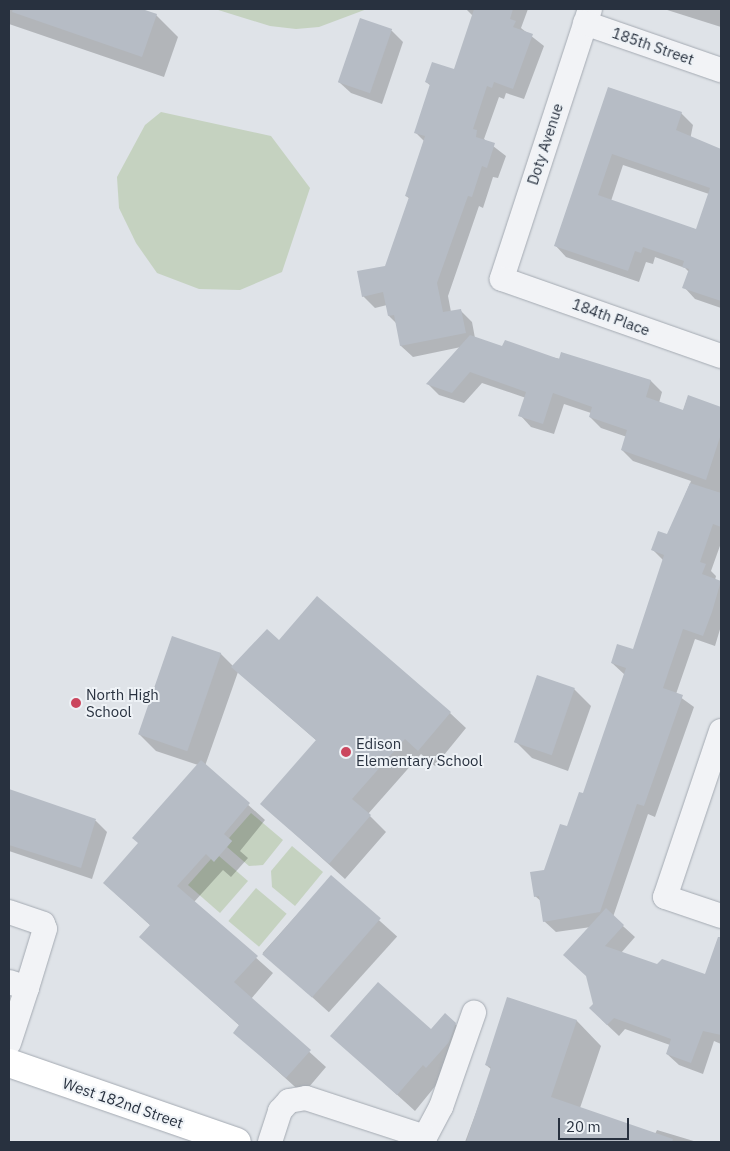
<!DOCTYPE html>
<style>
body{margin:0}
#map{position:relative;width:730px;height:1151px;overflow:hidden;background:#dfe3e8;font-family:"IBM Plex Sans",sans-serif}
div>[style]{position:absolute}
.green>*{inset:0;background:#c5d2c0;transform-origin:0 0}
.shadow>*{inset:0;background:#0003;transform-origin:0 0}
.building>*{inset:0;background:#b6bcc5;transform-origin:0 0}
.roads{filter:drop-shadow(0 0 1px #a4aab2) drop-shadow(0 0 1px #a4aab2)}
.minor>*{height:24px;margin:-12px;padding:0 12px;transform-origin:12px;border-radius:12px;background:#f2f3f6}
.major>*{height:28px;margin:-14px;padding:0 14px;transform-origin:14px;border-radius:14px;background:#fff}
.dots>*{width:14px;height:14px;translate:-50% -50%;box-sizing:border-box;border:2px solid #eef2f6;border-radius:50%}
span{translate:-50% -50%;white-space:nowrap;text-align:center;line-height:1.15;-webkit-text-stroke:4px #eef2f6;paint-order:stroke}
.street-label{font-size:15px;color:#28313f}
.poi-label{font-size:15px;color:#28313f}
.left{translate:0 -50%;text-align:left}
.frame{position:absolute;inset:0;border:10px solid #28313f;pointer-events:none}
.scale{position:absolute;left:558px;top:1118px;width:71px;height:22px;box-sizing:border-box;border:2px solid #28313f;border-top:0;padding-left:6px;font-size:15px;line-height:18px;white-space:nowrap;color:#28313f;-webkit-text-stroke:4px #eef2f6;paint-order:stroke}
</style>
<div id="map">
<div class="green">
<div style="clip-path:polygon(215px 9px,367px 9px,319px 27px,296px 29px,270px 26px)"></div>
<div style="clip-path:polygon(161px 112px,271px 136px,310px 188px,282px 272px,240px 290px,199px 289px,157px 273px,136px 243px,119px 208px,117px 177px,145px 125px)"></div>
<div style="clip-path:polygon(251px 813px,283px 840px,263px 865px,249px 866px,227px 847px,232px 841px,229px 838px)"></div>
<div style="clip-path:polygon(292px 846px,323px 872px,295px 906px,272px 887px,271px 871px)"></div>
<div style="clip-path:polygon(219px 856px,248px 881px,220px 913px,188px 885px,211px 859px)"></div>
<div style="left:256px;top:888px;width:40px;height:43px;rotate:40deg"></div>
</div>
<div class="shadow">
<div style="clip-path:polygon(9px 9px,138px 9px,156px 15px,178px 37px,164px 77px,9px 24px)"></div>
<div style="clip-path:polygon(466px 9px,528px 9px,521px 28px,544px 46px,524px 99px,506px 93px,504px 99px,499px 97px,484px 139px,506px 156px,498px 178px,493px 177px,483px 208px,479px 206px,448px 296px,451px 312px,460px 310px,472px 322px,475px 338px,503px 347px,627px 373px,651px 381px,662px 392px,659px 403px,683px 411px,688px 397px,721px 408px,721px 543px,711px 571px,716px 576px,715px 580px,721px 583px,721px 626px,715px 646px,695px 639px,676px 694px,694px 707px,655px 817px,648px 814px,613px 917px,635px 937px,621px 953px,658px 966px,706px 976px,710px 965px,721px 969px,721px 1044px,714px 1041px,703px 1074px,679px 1065px,667px 1054px,670px 1045px,625px 1029px,619px 1036px,602px 1020px,594px 1004px,591px 927px,556px 932px,544px 921px,542px 902px,535px 896px,584px 795px,625px 675px,612px 663px,634px 651px,664px 561px,653px 550px,668px 536px,691px 481px,633px 461px,622px 450px,627px 437px,601px 428px,590px 417px,591px 413px,564px 404px,554px 434px,531px 427px,520px 415px,526px 398px,482px 383px,464px 403px,439px 395px,428px 384px,461px 347px,413px 357px,401px 346px,397px 324px,389px 316px,387px 305px,375px 308px,363px 296px,386px 267px,410px 199px,406px 196px,424px 141px,416px 133px,431px 86px,426px 82px,454px 71px,473px 16px)"></div>
<div style="clip-path:polygon(664px 9px,721px 9px,721px 27px)"></div>
<div style="clip-path:polygon(361px 20px,392px 31px,403px 42px,382px 104px,351px 93px,339px 82px)"></div>
<div style="clip-path:polygon(evenodd,609px 88px,681px 113px,693px 125px,690px 140px,721px 150px,721px 308px,695px 299px,684px 287px,689px 272px,685px 268px,655px 257px,653px 264px,646px 262px,639px 282px,566px 257px,555px 245px,609px 88px,623px 165px,709px 194px,697px 230px,611px 201px,623px 165px)"></div>
<div style="clip-path:polygon(172px 638px,221px 654px,233px 666px,279px 642px,450px 713px,466px 728px,435px 766px,421px 754px,368px 814px,386px 832px,345px 879px,262px 804px,317px 741px,238px 672px,205px 766px,265px 820px,240px 851px,248px 858px,231px 877px,223px 870px,194px 902px,273px 973px,251px 999px,326px 1067px,303px 1094px,235px 1033px,240px 1026px,141px 937px,151px 926px,104px 883px,139px 844px,198px 765px,156px 751px,139px 734px)"></div>
<div style="clip-path:polygon(574px 689px,591px 706px,568px 771px,532px 758px,515px 741px)"></div>
<div style="clip-path:polygon(9px 791px,96px 821px,107px 832px,92px 879px,9px 851px)"></div>
<div style="left:331px;top:877px;width:89px;height:102px;rotate:42deg"></div>
<div style="clip-path:polygon(508px 998px,577px 1021px,601px 1046px,580px 1108px,655px 1134px,657px 1130px,697px 1142px,465px 1142px,492px 1070px,486px 1065px)"></div>
<div style="clip-path:polygon(455px 1024px,472px 1041px,415px 1111px,332px 1036px,431px 1030px)"></div>
</div>
<div class="building">
<div style="clip-path:polygon(13px 9px,142px 9px,157px 14px,142px 57px,12px 12px)"></div>
<div style="clip-path:polygon(474px 9px,513px 9px,510px 19px,516px 21px,513px 27px,533px 34px,513px 89px,494px 82px,492px 88px,487px 86px,473px 129px,477px 130px,476px 137px,495px 143px,487px 168px,482px 166px,472px 197px,468px 196px,437px 283px,443px 312px,461px 309px,466px 333px,400px 346px,394px 315px,388px 316px,383px 292px,362px 297px,357px 271px,385px 266px,409px 197px,405px 196px,425px 136px,414px 133px,430px 84px,425px 82px,432px 62px,454px 69px)"></div>
<div style="left:360px;top:18px;width:34px;height:68px;rotate:19deg"></div>
<div style="clip-path:polygon(evenodd,608px 87px,682px 112px,676px 130px,721px 149px,721px 301px,682px 288px,689px 269px,682px 267px,684px 261px,643px 247px,641px 253px,635px 251px,628px 271px,554px 246px,608px 87px,612px 154px,710px 188px,696px 229px,598px 195px,612px 154px)"></div>
<div style="clip-path:polygon(470px 335px,502px 346px,505px 340px,559px 359px,561px 352px,651px 380px,646px 397px,683px 410px,688px 395px,721px 407px,721px 434px,706px 480px,621px 450px,627px 430px,589px 417px,592px 407px,553px 393px,543px 424px,518px 416px,526px 392px,470px 372px,452px 393px,426px 384px)"></div>
<div style="clip-path:polygon(690px 483px,721px 493px,721px 527px,713px 524px,700px 562px,706px 564px,702px 574px,721px 581px,712px 612px,703px 636px,683px 629px,663px 688px,683px 695px,644px 806px,637px 804px,600px 912px,543px 922px,539px 896px,534px 897px,530px 872px,544px 870px,560px 824px,567px 826px,579px 792px,583px 793px,626px 668px,611px 663px,617px 644px,633px 649px,664px 555px,651px 550px,658px 531px,667px 534px)"></div>
<div style="clip-path:polygon(317px 596px,451px 712px,418px 751px,405px 739px,352px 799px,371px 815px,329px 864px,260px 804px,316px 740px,231px 667px,267px 629px,279px 640px)"></div>
<div style="left:172px;top:636px;width:52px;height:104px;rotate:19deg"></div>
<div style="left:537px;top:675px;width:40px;height:71px;rotate:19deg"></div>
<div style="clip-path:polygon(201px 760px,250px 803px,224px 834px,232px 841px,214px 862px,206px 854px,177px 886px,258px 956px,234px 982px,311px 1050px,286px 1078px,233px 1033px,239px 1025px,139px 937px,150px 925px,103px 883px,138px 843px,132px 838px)"></div>
<div style="clip-path:polygon(9px 789px,96px 819px,81px 868px,9px 845px)"></div>
<div style="left:331px;top:875px;width:66px;height:105px;rotate:41deg"></div>
<div style="clip-path:polygon(606px 908px,624px 925px,605px 946px,657px 964px,662px 959px,705px 974px,718px 937px,721px 937px,721px 1035px,703px 1031px,691px 1063px,666px 1054px,671px 1039px,614px 1018px,607px 1025px,589px 1008px,593px 1004px,586px 976px,563px 955px)"></div>
<div style="clip-path:polygon(378px 982px,431px 1029px,445px 1013px,456px 1023px,449px 1042px,426px 1068px,423px 1065px,397px 1095px,330px 1036px)"></div>
<div style="clip-path:polygon(507px 997px,577px 1020px,551px 1097px,673px 1139px,672px 1142px,466px 1142px,491px 1067px,485px 1065px)"></div>
</div>
<div class="roads">
<div class="minor">
<div style="left:590px;top:9px;width:284px;rotate:108.1deg"></div>
<div style="left:502px;top:279px;width:232px;rotate:19.4deg"></div>
<div style="left:585px;top:23px;width:144px;rotate:19.1deg"></div>
<div style="left:721px;top:731px;width:175px;rotate:108.6deg"></div>
<div style="left:665px;top:897px;width:59px;rotate:18.7deg"></div>
<div style="left:9px;top:912px;width:36px;rotate:19deg"></div>
<div style="left:43px;top:924px;width:5px;rotate:68deg"></div>
<div style="left:45px;top:929px;width:62px;rotate:107deg"></div>
<div style="left:9px;top:982px;width:19px;rotate:18deg"></div>
<div style="left:27px;top:988px;width:58px;rotate:108.1deg"></div>
<div style="left:425px;top:1137px;width:34px;rotate:-62deg"></div>
<div style="left:441px;top:1107px;width:100px;rotate:-70.7deg"></div>
<div style="left:270px;top:1142px;width:33px;rotate:-72deg"></div>
<div style="left:280px;top:1111px;width:13px;rotate:-48deg"></div>
<div style="left:289px;top:1101px;width:17px;rotate:-10deg"></div>
<div style="left:306px;top:1098px;width:125px;rotate:18.1deg"></div>
<div style="left:425px;top:1137px;width:5px;rotate:112deg"></div>
</div>
<div class="major">
<div style="left:9px;top:1063px;width:241px;rotate:19.1deg"></div>
</div>
</div>
<div class="dots">
<div style="left:76px;top:703px;background:#cb465e"></div>
<div style="left:346px;top:752px;background:#cb465e"></div>
</div>
<div class="street-label">
<span style="left:653px;top:46px;rotate:19deg">185th Street</span>
<span style="left:545px;top:144px;rotate:-72deg">Doty Avenue</span>
<span style="left:611px;top:317px;rotate:20deg">184th Place</span>
<span style="left:123px;top:1103px;rotate:19deg">West 182nd Street</span>
</div>
<div class="poi-label">
<span class="left" style="left:86px;top:703px">North High<br>School</span>
<span class="left" style="left:356px;top:752px">Edison<br>Elementary School</span>
</div>
<div class="frame"></div>
<div class="scale">20 m</div>
</div>
